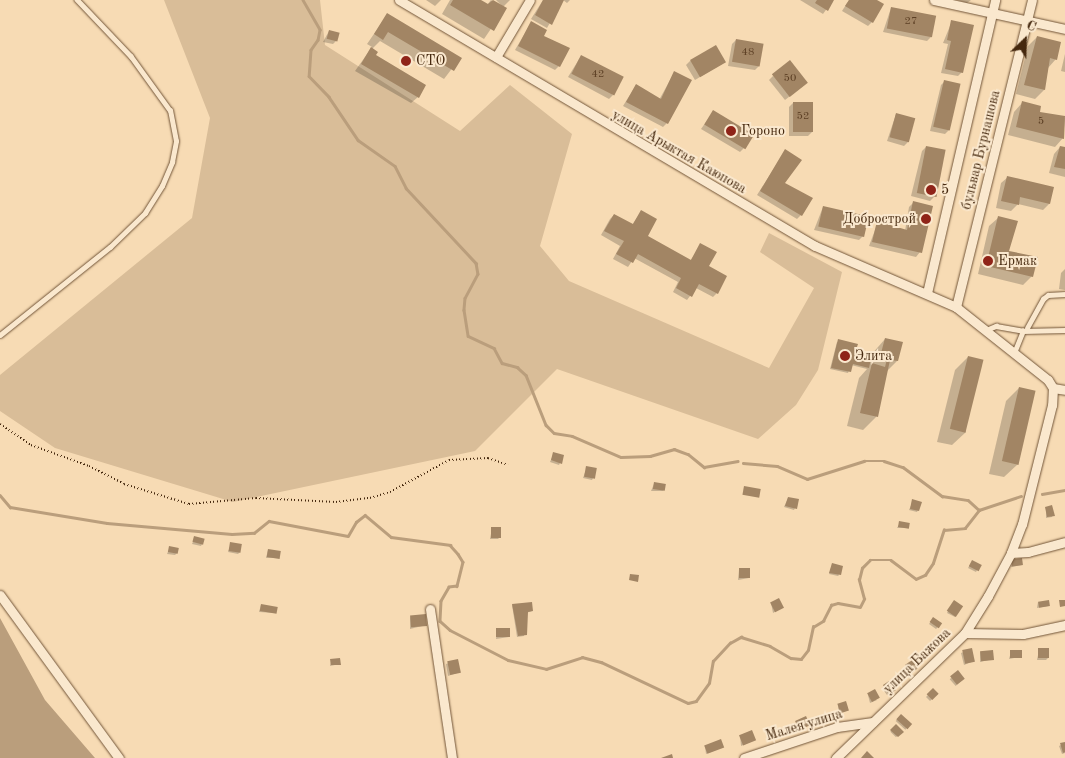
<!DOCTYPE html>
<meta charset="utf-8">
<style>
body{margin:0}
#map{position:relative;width:1065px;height:758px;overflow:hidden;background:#f7dbb4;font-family:"Old Standard TT",serif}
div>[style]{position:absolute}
.green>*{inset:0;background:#d9bd98}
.water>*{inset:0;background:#ba9e7c}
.shadow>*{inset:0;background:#0003;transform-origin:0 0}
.stream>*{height:2.5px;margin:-1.25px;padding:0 1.25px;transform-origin:1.25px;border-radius:1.25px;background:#ba9e7c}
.building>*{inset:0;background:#a28564;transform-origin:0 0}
.path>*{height:2px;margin-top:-1px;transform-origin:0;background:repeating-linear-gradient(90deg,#45280e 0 1px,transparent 0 3.5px)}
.roads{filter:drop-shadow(0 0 1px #725538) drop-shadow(0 0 1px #725538)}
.lane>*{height:4.5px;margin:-2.25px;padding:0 2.25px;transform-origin:2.25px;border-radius:2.25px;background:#fae8ce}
.street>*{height:9px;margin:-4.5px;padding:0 4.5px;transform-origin:4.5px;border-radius:4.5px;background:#fae8ce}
.dots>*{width:14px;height:14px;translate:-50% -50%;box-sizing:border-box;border:2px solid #fae8ce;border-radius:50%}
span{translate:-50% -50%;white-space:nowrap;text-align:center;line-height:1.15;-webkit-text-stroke:4px #fae8ce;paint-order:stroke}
.number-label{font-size:11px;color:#5c3f24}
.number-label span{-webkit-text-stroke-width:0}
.poi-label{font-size:14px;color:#45280e}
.left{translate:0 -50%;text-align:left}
.right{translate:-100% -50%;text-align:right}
.street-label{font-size:14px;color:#45280e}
.north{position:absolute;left:1000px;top:15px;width:50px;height:50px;-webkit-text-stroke:4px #fae8ce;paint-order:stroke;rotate:24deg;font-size:14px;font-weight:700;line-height:20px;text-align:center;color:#45280e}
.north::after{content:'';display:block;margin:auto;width:18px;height:22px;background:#45280e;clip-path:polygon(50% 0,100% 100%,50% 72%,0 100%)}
</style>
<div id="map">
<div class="green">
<div style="clip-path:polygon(164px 0,320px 0,325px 45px,460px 131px,510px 85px,572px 134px,540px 246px,569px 281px,769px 368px,814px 288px,760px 252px,769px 233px,842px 272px,818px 370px,796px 405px,758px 439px,557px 369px,475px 451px,233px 502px,55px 448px,0 411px,0 375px,192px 218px,210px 118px)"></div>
</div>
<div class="water">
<div style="clip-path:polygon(0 618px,45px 700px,95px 758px,0 758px)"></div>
</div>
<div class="shadow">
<div style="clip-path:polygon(426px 0,441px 0,435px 6px)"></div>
<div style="clip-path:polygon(450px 0,479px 0,487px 5px,491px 0,505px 8px,484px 39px,442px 14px)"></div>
<div style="clip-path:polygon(496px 0,510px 0,503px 7px)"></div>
<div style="clip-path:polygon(543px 0,570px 0,567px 3px,563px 0,547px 28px,531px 19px)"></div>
<div style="clip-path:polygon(800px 0,833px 0,823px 14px)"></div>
<div style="clip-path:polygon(849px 0,875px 0,872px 22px,868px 26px,842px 11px)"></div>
<div style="clip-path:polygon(957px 0,971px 0,967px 3px)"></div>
<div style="clip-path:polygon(891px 8px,935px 17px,931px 37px,927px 41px,883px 32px)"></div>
<div style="clip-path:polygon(387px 15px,460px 58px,444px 79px,380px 41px,372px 49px,374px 56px,418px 97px,411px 103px,355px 71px,372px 47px,367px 44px)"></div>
<div style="clip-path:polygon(952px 21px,962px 72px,958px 76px,941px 73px,948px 44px,943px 43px)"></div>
<div style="clip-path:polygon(531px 23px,559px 66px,555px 70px,515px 50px)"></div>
<div style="clip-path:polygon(329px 31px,337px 40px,333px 44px,323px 42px)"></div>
<div style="clip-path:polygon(1037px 37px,1056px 59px,1048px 68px,1044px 90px,1035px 99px,1016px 94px,1028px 46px)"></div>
<div style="clip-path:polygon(736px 40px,759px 66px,755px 70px,728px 66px,732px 44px)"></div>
<div style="clip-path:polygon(1065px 54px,1065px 72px,1061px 71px)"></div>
<div style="clip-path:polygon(581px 56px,613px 95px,609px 99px,568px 77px)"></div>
<div style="clip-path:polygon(690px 61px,725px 62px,695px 80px,686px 65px)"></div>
<div style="clip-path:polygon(674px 73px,667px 123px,663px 127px,623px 106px,636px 85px,659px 100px)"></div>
<div style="clip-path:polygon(773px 76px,803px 86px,785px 100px,769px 80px)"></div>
<div style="clip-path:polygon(945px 81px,949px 130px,945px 134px,930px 131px,941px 85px)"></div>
<div style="clip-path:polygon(793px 103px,812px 132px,808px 136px,789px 136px,789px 107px)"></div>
<div style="clip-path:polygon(1022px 103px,1038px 113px,1065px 118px,1063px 138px,1055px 147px,1008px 135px,1014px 112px)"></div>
<div style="clip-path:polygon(713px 112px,744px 148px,740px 152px,701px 129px)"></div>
<div style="clip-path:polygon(896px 114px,908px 142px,904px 146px,887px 141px)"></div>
<div style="clip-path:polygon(926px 147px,934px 197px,930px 201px,911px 196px,922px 151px)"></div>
<div style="clip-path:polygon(1060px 147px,1065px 148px,1065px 177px,1049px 173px,1054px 154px)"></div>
<div style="clip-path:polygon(785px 151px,783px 184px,801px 215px,797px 219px,757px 195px)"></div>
<div style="clip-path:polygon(1008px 177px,1053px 188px,1049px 204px,1043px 210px,1018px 204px,1011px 211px,996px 208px,1001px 183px)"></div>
<div style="clip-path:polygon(913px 203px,920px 252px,916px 257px,869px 246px,878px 222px,905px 231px,909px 207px)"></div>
<div style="clip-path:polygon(823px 207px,863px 236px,859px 240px,814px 230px)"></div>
<div style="clip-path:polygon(641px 212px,646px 236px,690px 261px,701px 245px,717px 293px,713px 297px,696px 288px,687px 300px,673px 292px,678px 282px,634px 258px,628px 267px,613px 259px,620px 246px,601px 235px,610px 219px,614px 215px,632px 225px)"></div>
<div style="clip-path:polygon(998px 218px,1007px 252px,1032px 276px,1023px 285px,978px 274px,989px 226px)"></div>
<div style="clip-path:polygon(1065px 269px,1065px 290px,1059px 289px,1061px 273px)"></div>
<div style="clip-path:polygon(885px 339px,897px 361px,887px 371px,876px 417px,863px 430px,847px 426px,859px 378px,867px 369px,851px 365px,848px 373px,830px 369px,837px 342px,871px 355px)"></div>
<div style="clip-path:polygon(968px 357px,966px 432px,952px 445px,937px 442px,955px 370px)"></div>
<div style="clip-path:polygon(1019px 388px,1018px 464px,1004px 477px,989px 474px,1006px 401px)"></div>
<div style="clip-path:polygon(554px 453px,560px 463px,559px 465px,550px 462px)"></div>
<div style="clip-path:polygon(587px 467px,593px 478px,592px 480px,583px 478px)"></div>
<div style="clip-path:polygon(654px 484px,664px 491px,651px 491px)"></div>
<div style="clip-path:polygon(788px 498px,795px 508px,794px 510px,784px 507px)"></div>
<div style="clip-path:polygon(913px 501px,918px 510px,917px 512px,909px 510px)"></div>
<div style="clip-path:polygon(1046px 508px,1053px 515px,1052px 517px,1046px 518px)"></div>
<div style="clip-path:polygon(900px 523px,908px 528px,897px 528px)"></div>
<div style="clip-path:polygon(492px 528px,500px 537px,498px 539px,490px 539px)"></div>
<div style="clip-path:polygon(195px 537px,204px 540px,201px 546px,192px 544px)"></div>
<div style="clip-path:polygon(231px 544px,240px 552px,238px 554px,228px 552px)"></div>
<div style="clip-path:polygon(170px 547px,177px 553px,175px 555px,167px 554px)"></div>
<div style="clip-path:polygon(268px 550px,279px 558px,266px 558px)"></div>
<div style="clip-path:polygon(1012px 561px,1022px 565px,1011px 567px)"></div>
<div style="clip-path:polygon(971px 563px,980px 565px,976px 572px,968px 568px)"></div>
<div style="clip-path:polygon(832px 565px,839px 575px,838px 576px,829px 574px)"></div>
<div style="clip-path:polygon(739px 570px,749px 578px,738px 580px)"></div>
<div style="clip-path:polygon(1038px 602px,1048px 606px,1037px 608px)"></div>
<div style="clip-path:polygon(771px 603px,782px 608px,773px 613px)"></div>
<div style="clip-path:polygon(952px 604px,956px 615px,955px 617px,947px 613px)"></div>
<div style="clip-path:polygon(261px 605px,275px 613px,259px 612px)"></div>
<div style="clip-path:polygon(512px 605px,532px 611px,526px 613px,524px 636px,517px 637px)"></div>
<div style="clip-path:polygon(410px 617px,426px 625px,410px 629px)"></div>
<div style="clip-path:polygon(932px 620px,938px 627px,936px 629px,929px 624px)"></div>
<div style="clip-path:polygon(497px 630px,509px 637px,496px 639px)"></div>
<div style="clip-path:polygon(971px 649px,974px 661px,964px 665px,961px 653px)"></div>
<div style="clip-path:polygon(1039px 650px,1048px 658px,1046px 660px,1037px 660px)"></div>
<div style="clip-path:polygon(980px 652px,993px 659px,980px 662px)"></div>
<div style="clip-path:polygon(1011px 652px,1020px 657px,1009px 659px)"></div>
<div style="clip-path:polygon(331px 660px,340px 664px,330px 666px)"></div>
<div style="clip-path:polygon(457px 660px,460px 672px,448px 676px,446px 664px)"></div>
<div style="left:912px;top:662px;width:8px;height:9px;rotate:50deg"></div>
<div style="left:958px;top:672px;width:9px;height:11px;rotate:49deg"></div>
<div style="clip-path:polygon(889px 683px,892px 691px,887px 695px,882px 688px)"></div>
<div style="clip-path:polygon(933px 690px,938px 694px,930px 701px,926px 697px)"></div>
<div style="clip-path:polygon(868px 695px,877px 700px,870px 703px)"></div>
<div style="clip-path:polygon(838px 705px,848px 710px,839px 714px)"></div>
<div style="left:901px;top:715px;width:13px;height:8px;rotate:42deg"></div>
<div style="clip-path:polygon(796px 721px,807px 726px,796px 729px)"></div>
<div style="left:896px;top:726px;width:8px;height:8px;rotate:45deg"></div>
<div style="clip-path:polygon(740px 735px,755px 740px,741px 746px)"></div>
<div style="clip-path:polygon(1065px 743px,1065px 753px,1062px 754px,1059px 746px)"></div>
<div style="clip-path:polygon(705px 746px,723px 747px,706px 754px)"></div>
</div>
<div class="stream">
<div style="left:303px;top:0;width:34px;rotate:60deg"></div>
<div style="left:320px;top:30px;width:10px;rotate:101deg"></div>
<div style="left:318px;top:40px;width:12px;rotate:125deg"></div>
<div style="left:311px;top:50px;width:26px;rotate:94deg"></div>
<div style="left:309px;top:76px;width:29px;rotate:46deg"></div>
<div style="left:329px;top:97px;width:52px;rotate:56deg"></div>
<div style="left:358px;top:140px;width:45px;rotate:35.1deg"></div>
<div style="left:395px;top:166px;width:25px;rotate:63deg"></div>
<div style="left:406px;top:188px;width:103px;rotate:47deg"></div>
<div style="left:476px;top:263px;width:11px;rotate:80deg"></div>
<div style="left:478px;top:274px;width:27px;rotate:118deg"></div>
<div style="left:465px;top:298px;width:12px;rotate:95deg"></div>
<div style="left:464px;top:310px;width:26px;rotate:81deg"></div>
<div style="left:468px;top:336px;width:29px;rotate:25deg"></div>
<div style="left:494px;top:348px;width:17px;rotate:62deg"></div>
<div style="left:502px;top:363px;width:16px;rotate:15deg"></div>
<div style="left:517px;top:367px;width:12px;rotate:42deg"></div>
<div style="left:526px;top:375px;width:54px;rotate:68.2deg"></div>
<div style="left:546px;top:425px;width:11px;rotate:45deg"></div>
<div style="left:554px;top:433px;width:18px;rotate:9deg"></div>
<div style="left:572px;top:436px;width:53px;rotate:23.2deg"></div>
<div style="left:621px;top:457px;width:29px;rotate:-2deg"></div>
<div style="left:650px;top:456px;width:25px;rotate:-16deg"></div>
<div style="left:674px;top:449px;width:15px;rotate:20deg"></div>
<div style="left:688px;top:454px;width:21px;rotate:39deg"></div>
<div style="left:704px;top:467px;width:34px;rotate:-10deg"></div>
<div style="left:743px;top:463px;width:34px;rotate:5deg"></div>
<div style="left:777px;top:466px;width:33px;rotate:23deg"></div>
<div style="left:807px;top:479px;width:60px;rotate:-17.5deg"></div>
<div style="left:864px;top:461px;width:20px"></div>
<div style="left:884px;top:461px;width:20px;rotate:18deg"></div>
<div style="left:903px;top:467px;width:49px;rotate:36.6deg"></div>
<div style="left:942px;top:496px;width:26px;rotate:9deg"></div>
<div style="left:968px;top:500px;width:15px;rotate:42deg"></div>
<div style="left:1042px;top:494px;width:23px;rotate:-10deg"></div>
<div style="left:0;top:495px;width:16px;rotate:50deg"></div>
<div style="left:10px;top:507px;width:98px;rotate:9.4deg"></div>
<div style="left:107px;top:523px;width:125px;rotate:5deg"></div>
<div style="left:232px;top:534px;width:22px;rotate:-3deg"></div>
<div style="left:254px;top:533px;width:19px;rotate:-39deg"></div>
<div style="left:269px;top:521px;width:80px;rotate:10.8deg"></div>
<div style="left:348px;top:536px;width:16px;rotate:-60deg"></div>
<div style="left:356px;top:522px;width:11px;rotate:-38deg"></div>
<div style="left:365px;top:515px;width:34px;rotate:40deg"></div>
<div style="left:391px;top:537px;width:60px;rotate:7.7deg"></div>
<div style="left:450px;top:545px;width:12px;rotate:48deg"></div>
<div style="left:458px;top:554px;width:9px;rotate:58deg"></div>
<div style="left:463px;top:562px;width:25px;rotate:104deg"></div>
<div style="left:457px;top:586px;width:8px;rotate:173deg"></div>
<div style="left:449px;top:587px;width:16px;rotate:120deg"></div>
<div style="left:441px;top:601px;width:20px;rotate:93deg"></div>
<div style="left:440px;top:621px;width:13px;rotate:42deg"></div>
<div style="left:450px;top:630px;width:65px;rotate:27.3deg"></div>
<div style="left:508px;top:660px;width:39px;rotate:13deg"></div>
<div style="left:546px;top:669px;width:38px;rotate:-18deg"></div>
<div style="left:582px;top:657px;width:20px;rotate:15deg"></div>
<div style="left:601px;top:662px;width:96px;rotate:25.2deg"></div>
<div style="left:688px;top:703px;width:8px;rotate:-14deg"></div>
<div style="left:696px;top:701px;width:22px;rotate:-54deg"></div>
<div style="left:709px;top:683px;width:22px;rotate:-80deg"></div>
<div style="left:713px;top:661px;width:25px;rotate:-47deg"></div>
<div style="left:730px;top:643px;width:13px;rotate:-29deg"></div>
<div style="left:741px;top:637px;width:30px;rotate:17deg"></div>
<div style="left:770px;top:646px;width:24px;rotate:30deg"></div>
<div style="left:791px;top:658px;width:10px;rotate:6deg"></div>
<div style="left:801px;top:659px;width:11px;rotate:-52deg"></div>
<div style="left:808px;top:650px;width:24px;rotate:-78deg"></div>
<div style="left:813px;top:627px;width:12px;rotate:-31deg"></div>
<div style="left:823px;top:621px;width:18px;rotate:-63deg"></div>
<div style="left:831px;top:605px;width:7px;rotate:-16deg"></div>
<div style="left:838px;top:603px;width:22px;rotate:10deg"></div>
<div style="left:860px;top:607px;width:9px;rotate:-63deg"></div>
<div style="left:864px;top:599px;width:20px;rotate:-105deg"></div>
<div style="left:859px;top:580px;width:12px;rotate:-76deg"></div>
<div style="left:862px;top:568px;width:11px;rotate:-45deg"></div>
<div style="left:870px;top:560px;width:21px"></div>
<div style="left:891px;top:560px;width:31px;rotate:37deg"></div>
<div style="left:916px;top:579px;width:10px;rotate:-24deg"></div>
<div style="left:925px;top:575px;width:14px;rotate:-56deg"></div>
<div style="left:933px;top:563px;width:35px;rotate:-72deg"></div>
<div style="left:944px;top:530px;width:21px;rotate:-5deg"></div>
<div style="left:965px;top:528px;width:23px;rotate:-52deg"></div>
<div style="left:979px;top:510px;width:44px;rotate:-18.4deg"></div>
</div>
<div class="building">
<div style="clip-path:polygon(453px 0,481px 0,488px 4px,493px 0,507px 8px,494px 31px,450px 5px)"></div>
<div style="clip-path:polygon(543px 0,564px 0,552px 25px,535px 15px)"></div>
<div style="clip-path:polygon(817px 0,834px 0,828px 11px,815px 3px)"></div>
<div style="clip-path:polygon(849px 0,877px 0,884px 4px,873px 23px,845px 6px)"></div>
<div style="left:891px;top:7px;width:46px;height:22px;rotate:11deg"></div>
<div style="clip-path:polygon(387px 13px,462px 58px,454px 71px,388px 32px,383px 40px,374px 34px)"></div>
<div style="clip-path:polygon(951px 20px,974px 25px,963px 73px,945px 69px,951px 41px,947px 40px)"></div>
<div style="clip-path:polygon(531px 21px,547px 30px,544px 36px,570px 48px,560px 67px,518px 46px)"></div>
<div style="left:329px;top:30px;width:11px;height:9px;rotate:15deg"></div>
<div style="clip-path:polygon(1037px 36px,1061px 42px,1057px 60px,1050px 58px,1045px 90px,1024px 85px)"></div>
<div style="left:736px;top:39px;width:28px;height:23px;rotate:10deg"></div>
<div style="left:716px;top:45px;width:20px;height:30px;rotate:60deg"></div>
<div style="clip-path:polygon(371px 47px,378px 52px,376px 55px,426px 85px,419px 98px,361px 64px)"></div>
<div style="left:581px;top:55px;width:48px;height:21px;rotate:27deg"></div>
<div style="left:790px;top:60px;width:29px;height:23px;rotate:52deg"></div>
<div style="clip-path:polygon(674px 71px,692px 80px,668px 124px,626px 102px,636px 84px,661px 99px)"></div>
<div style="left:944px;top:80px;width:17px;height:48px;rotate:13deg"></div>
<div style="clip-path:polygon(1022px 101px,1041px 106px,1040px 112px,1065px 116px,1064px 139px,1016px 127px)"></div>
<div style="left:793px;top:102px;width:20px;height:30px"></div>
<div style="left:713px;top:110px;width:48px;height:17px;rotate:31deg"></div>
<div style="left:896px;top:113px;width:20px;height:25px;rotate:15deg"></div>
<div style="left:926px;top:146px;width:20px;height:48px;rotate:11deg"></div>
<div style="clip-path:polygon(1060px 146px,1065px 147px,1065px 169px,1054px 167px)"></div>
<div style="clip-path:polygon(785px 149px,802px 160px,785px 183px,813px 198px,802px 216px,760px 191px)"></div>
<div style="clip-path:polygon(1007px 176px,1054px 187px,1050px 204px,1020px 197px,1019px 205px,1001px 201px)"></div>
<div style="clip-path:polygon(913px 201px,933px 206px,922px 253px,872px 242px,877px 221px,907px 230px)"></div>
<div style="left:823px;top:206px;width:47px;height:21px;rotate:13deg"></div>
<div style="clip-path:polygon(641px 210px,657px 219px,648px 236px,691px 260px,700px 243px,717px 252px,709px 266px,727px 276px,718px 294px,699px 284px,692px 297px,676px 288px,681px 278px,638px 254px,633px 263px,616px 254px,624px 241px,604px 231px,614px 214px,633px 224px)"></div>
<div style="clip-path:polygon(998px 216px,1018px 221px,1009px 251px,1038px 257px,1033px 277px,986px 266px)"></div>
<div style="clip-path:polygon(885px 338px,903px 342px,898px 361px,890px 360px,878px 417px,860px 413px,872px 363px,885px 367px,887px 359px,880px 357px)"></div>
<div style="clip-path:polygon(838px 339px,858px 344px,856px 350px,872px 354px,869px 368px,853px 364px,851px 372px,831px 368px)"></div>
<div style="left:968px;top:356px;width:16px;height:75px;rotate:14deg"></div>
<div style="left:1019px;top:387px;width:17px;height:76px;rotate:13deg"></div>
<div style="clip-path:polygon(553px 452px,564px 455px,562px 464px,551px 460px)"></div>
<div style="left:586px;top:466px;width:11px;height:11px;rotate:10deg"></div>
<div style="left:654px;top:482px;width:12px;height:7px;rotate:9deg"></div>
<div style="left:744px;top:486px;width:17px;height:9px;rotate:10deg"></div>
<div style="clip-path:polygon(788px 497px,799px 499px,797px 509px,785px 506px)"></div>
<div style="clip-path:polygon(912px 499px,922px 502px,919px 511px,910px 509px)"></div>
<div style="clip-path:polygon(1052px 505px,1055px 516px,1047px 517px,1045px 507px)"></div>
<div style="left:899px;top:521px;width:11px;height:6px;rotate:10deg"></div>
<div style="left:491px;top:527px;width:10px;height:11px"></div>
<div style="left:194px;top:536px;width:11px;height:6px;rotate:15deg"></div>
<div style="left:230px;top:542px;width:12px;height:9px;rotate:9deg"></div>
<div style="left:169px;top:546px;width:10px;height:6px;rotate:11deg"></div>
<div style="left:268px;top:549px;width:13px;height:8px;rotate:9deg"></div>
<div style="left:1022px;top:558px;width:7px;height:11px;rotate:82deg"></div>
<div style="left:972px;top:560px;width:11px;height:7px;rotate:27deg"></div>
<div style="clip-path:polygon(832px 563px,843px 566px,841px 575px,829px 573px)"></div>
<div style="left:750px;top:568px;width:10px;height:11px;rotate:90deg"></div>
<div style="clip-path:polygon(630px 574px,639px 575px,638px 582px,629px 580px)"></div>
<div style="left:779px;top:598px;width:11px;height:10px;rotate:63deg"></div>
<div style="left:954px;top:600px;width:11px;height:13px;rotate:34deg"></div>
<div style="left:1049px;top:600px;width:6px;height:11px;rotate:81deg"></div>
<div style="clip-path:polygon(1059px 600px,1065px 600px,1065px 606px,1060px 607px)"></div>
<div style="clip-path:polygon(532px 602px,533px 611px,528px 612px,527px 635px,518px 636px,512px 604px)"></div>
<div style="left:261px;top:604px;width:17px;height:7px;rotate:10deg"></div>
<div style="left:426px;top:614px;width:12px;height:16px;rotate:85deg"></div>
<div style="left:933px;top:617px;width:11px;height:6px;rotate:34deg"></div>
<div style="left:510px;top:628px;width:9px;height:14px;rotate:90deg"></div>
<div style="left:972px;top:648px;width:14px;height:10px;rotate:78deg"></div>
<div style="left:1038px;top:648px;width:11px;height:10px"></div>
<div style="left:993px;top:650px;width:10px;height:13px;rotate:84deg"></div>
<div style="left:1010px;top:650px;width:12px;height:8px"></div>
<div style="clip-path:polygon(340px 658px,341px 665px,331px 665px,330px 659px)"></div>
<div style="left:458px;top:659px;width:14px;height:11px;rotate:78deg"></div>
<div style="clip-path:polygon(912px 660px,918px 668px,912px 673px,905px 665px)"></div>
<div style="left:958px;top:670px;width:11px;height:10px;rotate:52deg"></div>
<div style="left:902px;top:671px;width:6px;height:10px;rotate:51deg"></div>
<div style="clip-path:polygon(889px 681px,896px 690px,889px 695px,883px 685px)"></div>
<div style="left:933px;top:688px;width:8px;height:9px;rotate:45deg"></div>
<div style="left:875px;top:689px;width:10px;height:9px;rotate:61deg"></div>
<div style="left:846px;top:701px;width:10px;height:9px;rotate:73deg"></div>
<div style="left:901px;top:714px;width:15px;height:7px;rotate:42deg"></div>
<div style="left:806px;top:716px;width:10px;height:12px;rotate:66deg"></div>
<div style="clip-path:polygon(896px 724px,904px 732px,898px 737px,890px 730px)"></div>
<div style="left:752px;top:730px;width:11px;height:14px;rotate:68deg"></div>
<div style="left:721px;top:739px;width:9px;height:18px;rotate:69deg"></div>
<div style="clip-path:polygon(1065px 742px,1065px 752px,1063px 753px,1060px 743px)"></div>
<div style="clip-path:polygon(867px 751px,874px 758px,861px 758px)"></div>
<div style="clip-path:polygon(672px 754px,673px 758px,661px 758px)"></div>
</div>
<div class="path">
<div style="left:0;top:424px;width:37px;rotate:34deg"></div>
<div style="left:31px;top:445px;width:62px;rotate:19.9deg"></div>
<div style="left:89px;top:466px;width:39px;rotate:27deg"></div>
<div style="left:124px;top:484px;width:68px;rotate:17.1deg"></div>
<div style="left:189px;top:504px;width:67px;rotate:-5.1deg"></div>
<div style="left:256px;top:498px;width:80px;rotate:2.9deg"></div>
<div style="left:336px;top:502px;width:34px;rotate:-7deg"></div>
<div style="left:370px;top:498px;width:21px;rotate:-17deg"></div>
<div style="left:390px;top:492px;width:67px;rotate:-28.5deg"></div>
<div style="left:449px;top:460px;width:39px;rotate:-3deg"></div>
<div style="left:488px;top:458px;width:21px;rotate:19deg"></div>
</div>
<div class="roads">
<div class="lane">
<div style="left:1027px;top:328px;width:33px;rotate:-61deg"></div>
<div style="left:1043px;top:299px;width:6px;rotate:-39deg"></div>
<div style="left:1048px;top:295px;width:17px;rotate:-3deg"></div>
<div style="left:986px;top:330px;width:11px;rotate:-22deg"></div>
<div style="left:996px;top:326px;width:27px;rotate:10deg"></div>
<div style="left:1023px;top:331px;width:42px;rotate:-1.4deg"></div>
<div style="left:0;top:335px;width:141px;rotate:-38.7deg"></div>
<div style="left:110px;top:247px;width:49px;rotate:-44.2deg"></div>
<div style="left:145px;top:213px;width:32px;rotate:-58deg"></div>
<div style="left:162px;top:186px;width:26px;rotate:-67deg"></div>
<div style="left:172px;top:162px;width:21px;rotate:-79deg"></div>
<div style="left:176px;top:141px;width:31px;rotate:-101deg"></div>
<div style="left:170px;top:111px;width:67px;rotate:-125.8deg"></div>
<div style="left:131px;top:57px;width:79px;rotate:-133.5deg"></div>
<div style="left:1014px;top:353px;width:24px;rotate:-68deg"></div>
</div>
<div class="street">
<div style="left:399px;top:0;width:483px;rotate:30.6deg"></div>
<div style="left:815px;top:246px;width:154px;rotate:23.4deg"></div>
<div style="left:956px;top:307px;width:117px;rotate:38.4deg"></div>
<div style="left:1048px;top:380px;width:9px;rotate:58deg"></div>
<div style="left:1053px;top:388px;width:17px;rotate:93deg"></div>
<div style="left:1052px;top:405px;width:123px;rotate:104.1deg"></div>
<div style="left:1022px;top:524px;width:31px;rotate:111deg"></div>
<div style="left:1011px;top:553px;width:49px;rotate:118.1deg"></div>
<div style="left:988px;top:596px;width:44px;rotate:121.9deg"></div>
<div style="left:965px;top:633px;width:180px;rotate:135.9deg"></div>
<div style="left:934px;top:0;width:134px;rotate:12.5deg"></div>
<div style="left:496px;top:57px;width:66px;rotate:-59.2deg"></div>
<div style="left:927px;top:293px;width:301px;rotate:-76.9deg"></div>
<div style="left:956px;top:307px;width:316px;rotate:-76.1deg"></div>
<div style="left:1053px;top:388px;width:12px;rotate:9deg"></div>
<div style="left:1011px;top:553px;width:17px;rotate:-3deg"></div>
<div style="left:1028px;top:552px;width:38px;rotate:-15deg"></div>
<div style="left:0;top:595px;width:202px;rotate:53.9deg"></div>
<div style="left:430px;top:609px;width:151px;rotate:81.6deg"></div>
<div style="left:965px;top:633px;width:58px;rotate:1deg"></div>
<div style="left:1023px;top:634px;width:43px;rotate:-12.1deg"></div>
<div style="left:744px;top:758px;width:98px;rotate:-18.4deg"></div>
<div style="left:837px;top:727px;width:36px;rotate:-8deg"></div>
</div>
</div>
<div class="dots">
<div style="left:406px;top:61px;background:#8f2418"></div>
<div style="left:731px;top:131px;background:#8f2418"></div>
<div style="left:931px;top:190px;background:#8f2418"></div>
<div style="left:926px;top:219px;background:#8f2418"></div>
<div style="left:988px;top:261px;background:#8f2418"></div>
<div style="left:845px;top:356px;background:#8f2418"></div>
</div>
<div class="number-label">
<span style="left:911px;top:22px">27</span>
<span style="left:748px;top:53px">48</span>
<span style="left:598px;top:75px">42</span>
<span style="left:790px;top:79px">50</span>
<span style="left:803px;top:117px">52</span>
<span style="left:1041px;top:122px">5</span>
</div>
<div class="poi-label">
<span class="left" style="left:416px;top:61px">СТО</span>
<span class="left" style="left:741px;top:131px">Гороно</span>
<span class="left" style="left:941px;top:190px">5</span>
<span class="right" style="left:916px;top:219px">Добрострой</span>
<span class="left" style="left:998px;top:261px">Ермак</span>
<span class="left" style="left:855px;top:356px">Элита</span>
</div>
<div class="street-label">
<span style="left:981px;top:150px;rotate:-76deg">бульвар Бурнашова</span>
<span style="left:679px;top:152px;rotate:30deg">улица Арыктая Каюпова</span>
<span style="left:917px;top:661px;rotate:-44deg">улица Бажова</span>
<span style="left:804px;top:725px;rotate:-17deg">Малея улица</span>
</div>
<div class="north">С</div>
</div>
